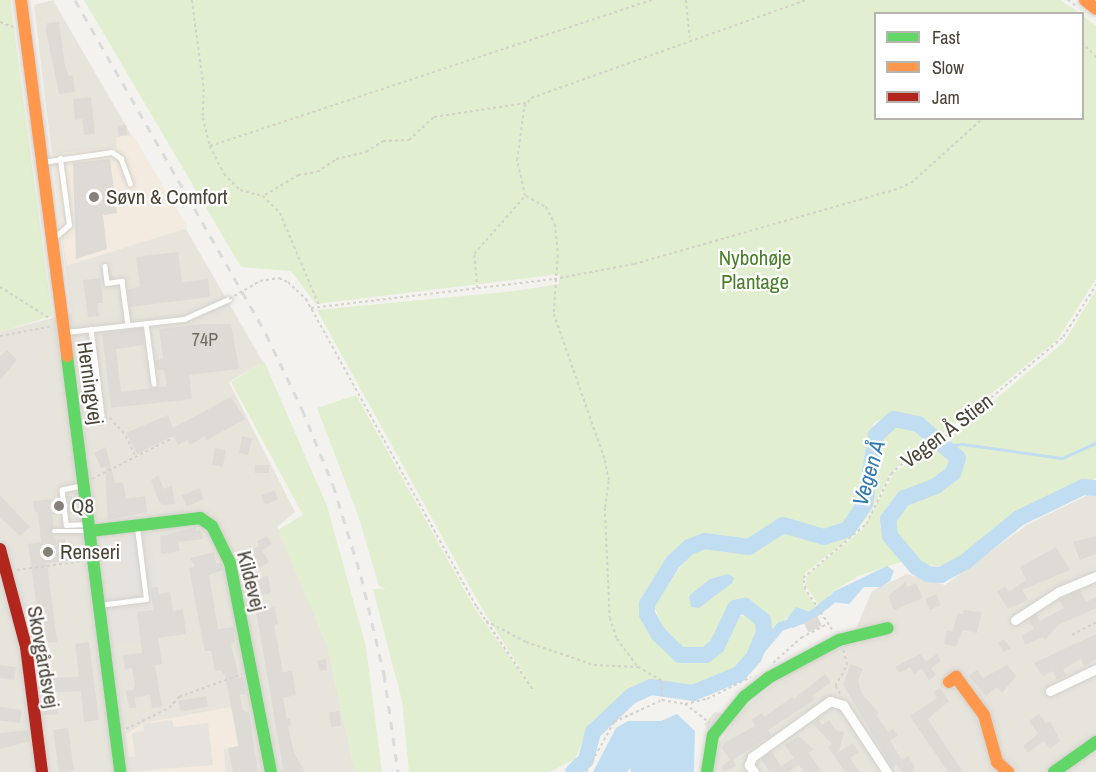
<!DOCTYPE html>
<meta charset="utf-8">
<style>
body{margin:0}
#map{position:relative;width:1096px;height:772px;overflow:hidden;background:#f4f2ee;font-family:"Archivo Narrow",sans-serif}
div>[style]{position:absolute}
.residential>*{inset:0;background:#e7e4dc}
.commercial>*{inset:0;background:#f3ebdf}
.green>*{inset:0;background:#e1eecf}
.parking>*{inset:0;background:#e6e3df}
.water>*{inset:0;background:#c0ddf1}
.stream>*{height:3px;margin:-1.5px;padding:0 1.5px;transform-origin:1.5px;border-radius:1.5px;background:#c0ddf1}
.canal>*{height:9px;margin:-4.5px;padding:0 4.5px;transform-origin:4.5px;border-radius:4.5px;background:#c0ddf1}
.river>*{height:16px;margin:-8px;padding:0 8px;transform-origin:8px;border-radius:8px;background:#c0ddf1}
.building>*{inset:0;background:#dedbd6;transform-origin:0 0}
.path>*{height:1.5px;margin-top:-0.75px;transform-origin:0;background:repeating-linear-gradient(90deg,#d3d2cc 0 3px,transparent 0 6px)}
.roads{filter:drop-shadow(0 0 2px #d2d0cb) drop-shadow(0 0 2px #d2d0cb)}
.lane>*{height:4.5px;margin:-2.25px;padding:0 2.25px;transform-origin:2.25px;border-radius:2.25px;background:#fdfdfc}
.street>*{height:9px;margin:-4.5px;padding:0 4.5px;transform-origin:4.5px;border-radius:4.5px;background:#fdfdfc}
.fast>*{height:12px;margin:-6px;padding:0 6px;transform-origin:6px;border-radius:6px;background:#63d668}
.slow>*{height:12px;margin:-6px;padding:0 6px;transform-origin:6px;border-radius:6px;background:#ff974d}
.jam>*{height:12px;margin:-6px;padding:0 6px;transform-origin:6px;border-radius:6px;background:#b3261e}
.rail>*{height:3px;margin-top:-1.5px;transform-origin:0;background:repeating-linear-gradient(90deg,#dbdbda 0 8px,transparent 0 16px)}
.path-bridge>*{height:1.5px;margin-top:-0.75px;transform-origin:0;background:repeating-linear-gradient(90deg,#d3d2cc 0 3px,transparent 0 6px)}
.dots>*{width:16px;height:16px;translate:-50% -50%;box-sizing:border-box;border:3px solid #fff;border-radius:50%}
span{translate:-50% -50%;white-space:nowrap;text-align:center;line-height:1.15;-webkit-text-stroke:4.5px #fff;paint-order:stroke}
.number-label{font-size:18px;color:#706a61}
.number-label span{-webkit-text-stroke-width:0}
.poi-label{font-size:21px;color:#4b4439}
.left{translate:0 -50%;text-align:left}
.park-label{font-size:21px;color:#4a7f2a}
.street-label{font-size:21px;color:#4b4439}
.water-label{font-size:22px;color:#2e7ab2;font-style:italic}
.legend{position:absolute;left:874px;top:12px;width:210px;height:108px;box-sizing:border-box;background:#fff;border:2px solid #b7b4b0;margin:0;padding:8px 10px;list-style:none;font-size:18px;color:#4b4439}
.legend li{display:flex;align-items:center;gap:12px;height:30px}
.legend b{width:30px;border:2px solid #b7b4b0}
</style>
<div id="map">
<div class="residential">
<div style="clip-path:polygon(53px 0,263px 362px,229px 382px,295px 512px,277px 527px,327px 645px,355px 772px,0 772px,0 332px,71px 313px,34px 5px)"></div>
<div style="clip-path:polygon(1087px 495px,1096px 495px,1096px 772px,714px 772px,716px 749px,738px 714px,786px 674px,852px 638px,872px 591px,907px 574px,945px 585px,1027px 525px)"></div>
</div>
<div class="commercial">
<div style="clip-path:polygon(133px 135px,188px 228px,66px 266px,52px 154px,117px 147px,116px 137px)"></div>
<div style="clip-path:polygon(231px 707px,238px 746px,224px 749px,225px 772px,131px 772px,126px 734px,144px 723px)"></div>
</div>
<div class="green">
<div style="clip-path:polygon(0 0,10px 0,52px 316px,0 332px)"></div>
<div style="clip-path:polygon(84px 0,1060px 0,1080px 13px,876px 14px,876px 118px,1082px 118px,1083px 16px,1096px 26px,1096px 279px,1057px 340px,942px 434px,914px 415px,894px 414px,873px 423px,860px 502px,850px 521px,840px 528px,817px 530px,783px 521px,746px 543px,714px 536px,699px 537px,672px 556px,646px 593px,642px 614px,665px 650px,680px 659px,701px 661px,716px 655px,737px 616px,755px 617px,759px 628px,752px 650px,735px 670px,695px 688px,653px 680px,642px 682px,590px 723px,575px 759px,550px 772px,409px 772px,402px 701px,373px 589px,386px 589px,379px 586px,358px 515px,317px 408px,356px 395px,475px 609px,534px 691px,480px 605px,317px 310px,514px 291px,559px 284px,560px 274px,316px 304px,291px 271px,241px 267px)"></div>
<div style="clip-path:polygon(1096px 290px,1096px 478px,1016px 517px,959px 561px,944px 567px,922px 564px,890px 528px,901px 505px,941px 487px,961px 468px,964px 455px,949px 438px,1064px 342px)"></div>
<div style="clip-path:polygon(264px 361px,327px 506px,366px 647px,382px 772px,355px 772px,327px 645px,278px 530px,303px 515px,231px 382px)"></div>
<div style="clip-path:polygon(901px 423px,934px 443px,907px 457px,890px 475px,867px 518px,848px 539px,805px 573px,803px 587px,818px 610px,786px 618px,766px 639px,766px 613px,744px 600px,725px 610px,720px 633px,705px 651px,688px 654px,667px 636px,654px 606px,689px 554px,701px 549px,723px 548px,745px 554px,790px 530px,825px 542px,848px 536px,865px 515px,874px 476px,876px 446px,884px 433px)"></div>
<div style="clip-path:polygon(939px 444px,951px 454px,953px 464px,926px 486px,901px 493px,891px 503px,880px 526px,904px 561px,858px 576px,833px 592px,820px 607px,805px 585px,807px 575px,862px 530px,894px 473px)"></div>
</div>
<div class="parking">
<div style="clip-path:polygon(151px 534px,158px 586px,150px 588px,153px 609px,136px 611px,140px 641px,117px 644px,103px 540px)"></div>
<div style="clip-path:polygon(715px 712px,723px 714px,710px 734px,704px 724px)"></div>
<div style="clip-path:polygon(172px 720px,174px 727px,208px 723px,213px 765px,130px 772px,128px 757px,135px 756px,132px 733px,144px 731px,143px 724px)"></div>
</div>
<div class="water">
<div style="clip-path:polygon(887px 566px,894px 571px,890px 581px,881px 587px,864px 587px,849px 604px,831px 602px,823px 608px,833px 592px)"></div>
<div style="clip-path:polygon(728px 574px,734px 578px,732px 583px,699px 608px,691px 607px,689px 596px,710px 579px)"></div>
<div style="clip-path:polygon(796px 607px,810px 612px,810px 620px,793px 628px,785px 622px)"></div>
<div style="clip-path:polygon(677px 714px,695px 731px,694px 772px,631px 772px,630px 768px,627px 772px,593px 772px,616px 728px,628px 721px,661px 721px)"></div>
</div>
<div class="stream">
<div style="left:947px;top:446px;width:15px;rotate:-8deg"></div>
<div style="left:962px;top:444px;width:101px;rotate:8deg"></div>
<div style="left:1062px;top:458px;width:37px;rotate:-24deg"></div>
</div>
<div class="canal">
<div style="left:754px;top:657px;width:40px;rotate:-50deg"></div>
<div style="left:780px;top:626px;width:32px;rotate:-18deg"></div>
<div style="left:810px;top:616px;width:26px;rotate:-39deg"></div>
</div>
<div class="river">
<div style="left:573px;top:772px;width:18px;rotate:-43deg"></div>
<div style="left:586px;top:760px;width:29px;rotate:-76deg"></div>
<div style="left:593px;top:732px;width:52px;rotate:-43.5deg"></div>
<div style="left:631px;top:696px;width:22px;rotate:-24deg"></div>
<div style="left:651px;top:687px;width:42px;rotate:8.1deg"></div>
<div style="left:693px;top:693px;width:50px;rotate:-22.4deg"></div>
<div style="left:739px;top:674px;width:23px;rotate:-49deg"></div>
<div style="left:754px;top:657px;width:27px;rotate:-68deg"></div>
<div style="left:764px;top:632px;width:12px;rotate:-95deg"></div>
<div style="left:763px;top:620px;width:23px;rotate:-142deg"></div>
<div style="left:745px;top:606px;width:10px;rotate:169deg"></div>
<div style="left:735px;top:608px;width:42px;rotate:115.3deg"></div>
<div style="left:717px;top:646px;width:14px;rotate:141deg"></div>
<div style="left:706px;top:655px;width:26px;rotate:180deg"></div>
<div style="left:680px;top:655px;width:29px;rotate:-136deg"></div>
<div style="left:659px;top:635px;width:24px;rotate:-120deg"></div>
<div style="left:647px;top:614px;width:10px;rotate:-90deg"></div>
<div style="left:647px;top:604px;width:49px;rotate:-58.2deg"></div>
<div style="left:673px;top:562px;width:22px;rotate:-43deg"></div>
<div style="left:689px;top:547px;width:17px;rotate:-21deg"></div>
<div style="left:705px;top:541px;width:44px;rotate:7.8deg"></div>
<div style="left:749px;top:547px;width:40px;rotate:-32.9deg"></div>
<div style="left:783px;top:525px;width:43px;rotate:16.3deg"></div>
<div style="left:824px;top:537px;width:25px;rotate:-18deg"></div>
<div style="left:848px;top:529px;width:30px;rotate:-56deg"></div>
<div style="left:865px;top:504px;width:70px;rotate:-80.9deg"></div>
<div style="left:876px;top:435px;width:24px;rotate:-42deg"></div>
<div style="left:894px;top:419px;width:25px;rotate:12deg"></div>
<div style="left:918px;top:424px;width:52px;rotate:40.4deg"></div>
<div style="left:958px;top:458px;width:16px;rotate:108deg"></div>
<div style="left:953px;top:473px;width:21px;rotate:143deg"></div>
<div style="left:936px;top:486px;width:34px;rotate:159deg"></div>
<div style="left:904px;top:498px;width:26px;rotate:127deg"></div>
<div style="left:888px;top:519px;width:17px;rotate:83deg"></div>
<div style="left:890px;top:536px;width:40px;rotate:50deg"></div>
<div style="left:916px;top:567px;width:14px;rotate:30deg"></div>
<div style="left:928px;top:574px;width:13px;rotate:4deg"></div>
<div style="left:941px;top:575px;width:29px;rotate:-29deg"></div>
<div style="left:966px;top:561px;width:68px;rotate:-39.1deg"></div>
<div style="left:1019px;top:518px;width:71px;rotate:-25.8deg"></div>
<div style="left:1083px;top:487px;width:13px;rotate:4deg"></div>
</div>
<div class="building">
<div style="clip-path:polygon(59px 22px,65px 67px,69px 76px,73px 75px,75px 92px,59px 94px,46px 31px,47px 23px)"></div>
<div style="clip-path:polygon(91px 97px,95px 134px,84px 135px,82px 119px,75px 120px,73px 99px)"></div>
<div style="left:126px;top:125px;width:10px;height:9px;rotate:84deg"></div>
<div style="clip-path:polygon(110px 159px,117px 213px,103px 215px,107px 249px,76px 259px,73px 163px)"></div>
<div style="clip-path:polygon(178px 252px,182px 282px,208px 279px,210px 297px,130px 307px,128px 289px,140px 287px,136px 257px)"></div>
<div style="clip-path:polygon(100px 278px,103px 303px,98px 303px,99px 316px,88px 317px,83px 280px)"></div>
<div style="clip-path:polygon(202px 324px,231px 324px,239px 369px,189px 375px,192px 399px,111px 408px,102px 334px,142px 328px,144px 345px,116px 349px,121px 392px,167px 386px,164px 370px,157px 370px,155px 360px,163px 359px,159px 329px)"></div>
<div style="clip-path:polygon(7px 350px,17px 360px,0 380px,0 356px)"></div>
<div style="clip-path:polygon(231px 397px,245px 419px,207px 440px,205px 436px,190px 445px,187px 440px,178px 445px,173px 436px,137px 454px,126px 433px,168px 415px,173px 428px)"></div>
<div style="clip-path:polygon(108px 417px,103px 426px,92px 425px,91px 419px)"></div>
<div style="clip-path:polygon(242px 436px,252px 439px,248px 455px,239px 453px)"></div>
<div style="clip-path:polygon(106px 447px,115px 483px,123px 482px,126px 499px,145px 496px,147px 512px,108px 520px,105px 467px,101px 468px,94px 453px)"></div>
<div style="left:215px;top:448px;width:11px;height:17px;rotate:10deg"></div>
<div style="left:269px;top:465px;width:8px;height:14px;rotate:90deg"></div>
<div style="clip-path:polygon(158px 476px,164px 489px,172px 486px,175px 504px,162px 505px,158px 499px,151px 480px)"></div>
<div style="left:199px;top:488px;width:12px;height:19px;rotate:66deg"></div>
<div style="left:274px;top:490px;width:10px;height:14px;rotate:66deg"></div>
<div style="clip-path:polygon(0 495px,30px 527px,20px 536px,0 517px)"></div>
<div style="left:72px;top:496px;width:17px;height:5px;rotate:83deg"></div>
<div style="clip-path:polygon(58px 498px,60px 514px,52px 515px,54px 527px,50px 532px,56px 540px,65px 539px,68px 561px,47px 563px,57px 642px,42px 643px,28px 544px,41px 542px,38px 512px,35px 512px,33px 501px)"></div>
<div style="clip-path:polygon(196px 527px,196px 531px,201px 530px,203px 539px,178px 542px,180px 551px,161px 554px,160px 536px)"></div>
<div style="left:267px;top:536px;width:10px;height:12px;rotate:61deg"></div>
<div style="clip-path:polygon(1096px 536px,1096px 554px,1080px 560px,1073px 542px)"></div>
<div style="clip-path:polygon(259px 546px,269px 562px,259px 568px,256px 563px,247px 568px,241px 556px)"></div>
<div style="clip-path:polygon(1056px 547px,1070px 570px,1022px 590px,1028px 600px,1008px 609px,997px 592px,1005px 586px,1009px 592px,1026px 580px,1020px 567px)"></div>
<div style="clip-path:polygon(214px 552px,216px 563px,221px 563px,223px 570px,209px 575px,218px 629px,234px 627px,235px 643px,231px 644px,239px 678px,243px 677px,246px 694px,240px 695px,243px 710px,249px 713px,258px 772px,233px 772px,228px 748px,239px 746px,225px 676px,221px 670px,215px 671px,211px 651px,205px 651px,201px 633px,189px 568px,195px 567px,190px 558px)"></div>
<div style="left:268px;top:576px;width:18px;height:18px;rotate:81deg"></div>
<div style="clip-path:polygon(905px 582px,907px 587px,916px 583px,923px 598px,894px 610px,888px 596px)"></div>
<div style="clip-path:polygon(158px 587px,159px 594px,170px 592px,173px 611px,183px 609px,186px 634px,158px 638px,162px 664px,155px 665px,162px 707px,152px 708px,150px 695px,135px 697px,136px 708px,129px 708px,126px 691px,133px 690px,135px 684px,132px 668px,125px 669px,123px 655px,142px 653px,137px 612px,153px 610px,151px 588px)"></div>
<div style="clip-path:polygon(1080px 590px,1086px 602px,1096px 597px,1096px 608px,1058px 625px,1045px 640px,1043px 637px,1025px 645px,1022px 636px,1034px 629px,1028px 619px,1036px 614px,1040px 621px,1064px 608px,1059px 600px)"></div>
<div style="left:936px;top:594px;width:12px;height:12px;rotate:66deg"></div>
<div style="clip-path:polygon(275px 607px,278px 624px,274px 625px,283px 672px,292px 671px,296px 695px,283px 698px,287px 719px,290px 718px,291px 725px,288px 726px,294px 753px,305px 772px,280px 772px,283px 768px,256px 611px)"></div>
<div style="clip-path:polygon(964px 610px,982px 612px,977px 633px,963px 630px,956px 647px,944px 644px,947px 630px,952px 632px,958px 613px,963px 614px)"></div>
<div style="left:817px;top:616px;width:11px;height:15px;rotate:63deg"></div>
<div style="clip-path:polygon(1096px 634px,1096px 659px,1084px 666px,1081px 659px,1063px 669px,1066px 675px,1057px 680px,1053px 671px,1043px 676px,1039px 671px,1034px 663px)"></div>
<div style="clip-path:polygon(1003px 639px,1011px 648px,1004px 652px,998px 643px)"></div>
<div style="clip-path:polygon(89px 642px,99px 720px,84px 722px,81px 691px,43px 693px,41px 678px,79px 677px,75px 644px)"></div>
<div style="clip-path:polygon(920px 654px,926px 661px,937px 654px,941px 661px,931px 668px,936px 675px,929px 680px,922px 669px,914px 674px,910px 667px,900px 673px,895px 667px)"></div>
<div style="clip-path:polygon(326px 659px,327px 670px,320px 671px,317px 661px)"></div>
<div style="clip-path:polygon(851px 664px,863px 669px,858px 680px,862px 694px,879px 713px,876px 715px,888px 732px,893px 729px,898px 735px,890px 740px,902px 760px,908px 756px,915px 767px,913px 772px,902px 772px,896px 764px,892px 767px,858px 710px,843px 684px)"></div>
<div style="clip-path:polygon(0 665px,16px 667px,14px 680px,0 678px)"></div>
<div style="clip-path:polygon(1007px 665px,1016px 676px,1002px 693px,997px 687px,986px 696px,969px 676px,977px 670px,983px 678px)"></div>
<div style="clip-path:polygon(825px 674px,831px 682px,812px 696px,814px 700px,768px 730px,771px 735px,733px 760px,736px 766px,724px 772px,721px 767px,730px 760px,722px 748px,725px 742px,755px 726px,752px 719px,762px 713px,764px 717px,792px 697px,794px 699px)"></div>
<div style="clip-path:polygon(940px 688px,949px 701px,928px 719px,963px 772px,948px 772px,910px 716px,937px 698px,934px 692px)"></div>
<div style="left:206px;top:696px;width:11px;height:28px;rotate:80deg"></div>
<div style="left:57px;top:705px;width:9px;height:15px;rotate:84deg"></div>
<div style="left:0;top:707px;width:22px;height:13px;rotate:8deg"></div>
<div style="left:339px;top:711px;width:15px;height:10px;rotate:82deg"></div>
<div style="clip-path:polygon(1039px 714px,1046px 723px,1050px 721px,1060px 741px,1050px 749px,1044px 741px,1028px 753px,1023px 746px,1038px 734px,1029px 721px)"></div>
<div style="clip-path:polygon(818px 719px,822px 725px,829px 720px,836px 730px,844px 732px,839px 752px,853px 743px,859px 752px,850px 758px,860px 772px,845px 772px,828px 747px,832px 744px,812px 723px)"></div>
<div style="left:68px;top:728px;width:43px;height:15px;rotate:82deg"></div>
<div style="clip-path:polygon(28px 730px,30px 741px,0 749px,0 733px)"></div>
<div style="clip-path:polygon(798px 736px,814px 749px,809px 753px,822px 772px,804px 772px,799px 765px,788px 772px,770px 772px,761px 759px,772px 752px,781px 766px,794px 758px,785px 745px)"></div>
</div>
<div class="path">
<div style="left:192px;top:0;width:90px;rotate:82.3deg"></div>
<div style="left:204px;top:89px;width:29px;rotate:92deg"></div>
<div style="left:203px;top:118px;width:29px;rotate:76deg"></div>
<div style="left:210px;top:146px;width:31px;rotate:63deg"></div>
<div style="left:224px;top:174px;width:23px;rotate:45deg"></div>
<div style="left:240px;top:190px;width:24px;rotate:15deg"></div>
<div style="left:263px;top:196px;width:24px;rotate:45deg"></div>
<div style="left:280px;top:213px;width:100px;rotate:67deg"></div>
<div style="left:686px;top:0;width:38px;rotate:84deg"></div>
<div style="left:1068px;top:0;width:9px;rotate:36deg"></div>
<div style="left:0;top:22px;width:14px;rotate:21deg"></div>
<div style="left:1082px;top:42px;width:21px;rotate:47deg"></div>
<div style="left:210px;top:146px;width:465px;rotate:-18.3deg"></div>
<div style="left:265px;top:195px;width:39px;rotate:-31deg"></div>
<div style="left:298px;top:175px;width:19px;rotate:-9deg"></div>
<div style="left:317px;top:172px;width:23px;rotate:-34deg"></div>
<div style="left:336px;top:159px;width:31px;rotate:-13deg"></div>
<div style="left:366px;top:152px;width:20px;rotate:-33deg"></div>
<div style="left:383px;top:141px;width:26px;rotate:-2deg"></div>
<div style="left:409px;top:140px;width:34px;rotate:-43deg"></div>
<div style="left:434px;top:117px;width:93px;rotate:-8.7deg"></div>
<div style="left:526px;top:196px;width:23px;rotate:29deg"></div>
<div style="left:546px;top:207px;width:19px;rotate:62deg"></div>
<div style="left:555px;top:224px;width:31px;rotate:84deg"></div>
<div style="left:558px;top:255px;width:59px;rotate:93.9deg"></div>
<div style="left:554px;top:314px;width:155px;rotate:70.7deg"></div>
<div style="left:605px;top:460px;width:21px;rotate:79deg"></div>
<div style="left:609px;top:481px;width:27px;rotate:98deg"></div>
<div style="left:605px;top:508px;width:110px;rotate:87.4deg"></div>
<div style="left:610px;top:618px;width:22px;rotate:72deg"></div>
<div style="left:617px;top:639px;width:35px;rotate:53deg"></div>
<div style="left:260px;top:281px;width:19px;rotate:-9deg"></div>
<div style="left:279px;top:278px;width:10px;rotate:24deg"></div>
<div style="left:288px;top:282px;width:25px;rotate:43deg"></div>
<div style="left:306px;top:299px;width:352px;rotate:61deg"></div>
<div style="left:477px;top:607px;width:100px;rotate:56deg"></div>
<div style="left:0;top:287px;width:60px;rotate:32.1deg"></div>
<div style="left:477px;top:288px;width:34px;rotate:-95deg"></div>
<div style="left:474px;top:254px;width:77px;rotate:-48.7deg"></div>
<div style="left:525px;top:196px;width:37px;rotate:-103deg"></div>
<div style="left:517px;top:160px;width:53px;rotate:-82.5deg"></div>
<div style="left:524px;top:107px;width:11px;rotate:-52deg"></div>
<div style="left:531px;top:98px;width:292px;rotate:-19.6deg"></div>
<div style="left:311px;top:308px;width:245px;rotate:-6.8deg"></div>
<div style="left:554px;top:279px;width:81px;rotate:-10.6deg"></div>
<div style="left:634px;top:264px;width:270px;rotate:-15.9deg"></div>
<div style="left:894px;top:190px;width:18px;rotate:-22deg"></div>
<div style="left:911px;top:183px;width:97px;rotate:-42.1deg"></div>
<div style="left:0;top:336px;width:54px;rotate:-10.7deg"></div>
<div style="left:110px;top:418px;width:24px;rotate:48deg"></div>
<div style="left:126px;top:436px;width:23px;rotate:65deg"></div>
<div style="left:92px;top:479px;width:89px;rotate:-26.9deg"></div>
<div style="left:17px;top:570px;width:67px;rotate:-7.8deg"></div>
<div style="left:486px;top:621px;width:45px;rotate:27.7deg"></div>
<div style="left:526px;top:642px;width:72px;rotate:18.7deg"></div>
<div style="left:594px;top:665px;width:44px;rotate:2.6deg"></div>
<div style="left:638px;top:667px;width:28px;rotate:30deg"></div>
<div style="left:662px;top:681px;width:19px;rotate:90deg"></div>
<div style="left:832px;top:630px;width:49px;rotate:-123.4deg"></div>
<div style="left:805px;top:589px;width:11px;rotate:-100deg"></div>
<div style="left:803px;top:578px;width:83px;rotate:-40.6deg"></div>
<div style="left:866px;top:524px;width:56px;rotate:-63.4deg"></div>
<div style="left:891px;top:474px;width:23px;rotate:-43deg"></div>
<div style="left:908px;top:458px;width:31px;rotate:-27deg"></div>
<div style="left:936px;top:444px;width:166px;rotate:-40.1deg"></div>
<div style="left:1063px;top:337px;width:62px;rotate:-57.6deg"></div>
<div style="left:1072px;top:635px;width:27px;rotate:-28deg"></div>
<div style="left:773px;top:663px;width:38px;rotate:-42deg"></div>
<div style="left:801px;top:638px;width:30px;rotate:-28deg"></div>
<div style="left:840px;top:694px;width:9px;rotate:-122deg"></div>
<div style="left:835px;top:686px;width:24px;rotate:-60deg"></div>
<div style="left:847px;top:665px;width:16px;rotate:-105deg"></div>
<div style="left:685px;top:704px;width:31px;rotate:37deg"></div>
<div style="left:126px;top:729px;width:48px;rotate:-26deg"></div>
<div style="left:169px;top:708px;width:15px;rotate:-48deg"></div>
<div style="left:179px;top:697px;width:67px;rotate:-20.1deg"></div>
<div style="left:586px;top:772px;width:57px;rotate:-60.8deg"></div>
<div style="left:614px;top:722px;width:53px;rotate:-24.6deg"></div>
<div style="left:662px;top:700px;width:23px;rotate:10deg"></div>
<div style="left:685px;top:704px;width:23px;rotate:-13deg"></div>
<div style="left:707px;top:699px;width:49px;rotate:-26.6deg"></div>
</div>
<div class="roads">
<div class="lane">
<div style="left:42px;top:162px;width:71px;rotate:-8.1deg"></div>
<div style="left:112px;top:152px;width:11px;rotate:34deg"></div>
<div style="left:121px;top:158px;width:27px;rotate:70deg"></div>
<div style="left:54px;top:238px;width:20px;rotate:-41deg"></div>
<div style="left:69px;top:225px;width:67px;rotate:-97.8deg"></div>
<div style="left:105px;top:266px;width:17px;rotate:83deg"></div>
<div style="left:107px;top:283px;width:15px;rotate:-8deg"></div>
<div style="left:122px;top:281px;width:44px;rotate:82.2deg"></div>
<div style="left:146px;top:323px;width:61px;rotate:82.4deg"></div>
<div style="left:91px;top:329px;width:87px;rotate:82.7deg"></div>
<div style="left:66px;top:332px;width:119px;rotate:-6.3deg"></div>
<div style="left:184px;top:319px;width:49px;rotate:-24deg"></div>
<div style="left:81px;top:486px;width:19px;rotate:168deg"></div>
<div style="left:62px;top:490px;width:35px;rotate:83deg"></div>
<div style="left:66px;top:525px;width:20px;rotate:-3deg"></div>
<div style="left:54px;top:531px;width:33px"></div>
<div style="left:99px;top:605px;width:47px;rotate:-7.3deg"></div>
<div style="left:146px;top:599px;width:72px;rotate:-97.2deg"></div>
</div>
<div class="street">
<div style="left:1015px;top:620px;width:51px;rotate:-33.1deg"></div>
<div style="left:1058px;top:592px;width:41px;rotate:-22.8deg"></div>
<div style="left:1050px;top:691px;width:51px;rotate:-25.6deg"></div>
<div style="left:754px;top:772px;width:9px;rotate:-126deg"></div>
<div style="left:749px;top:765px;width:9px;rotate:-69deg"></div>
<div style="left:752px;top:757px;width:96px;rotate:-35.7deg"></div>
<div style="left:830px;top:701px;width:14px;rotate:17deg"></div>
<div style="left:843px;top:705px;width:80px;rotate:56.7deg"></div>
</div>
<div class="fast">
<div style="left:67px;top:356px;width:419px;rotate:82.7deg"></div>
<div style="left:90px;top:531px;width:111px;rotate:-6.7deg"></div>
<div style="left:200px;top:518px;width:14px;rotate:34deg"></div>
<div style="left:212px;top:526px;width:41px;rotate:64.1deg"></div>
<div style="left:230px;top:563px;width:213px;rotate:78.9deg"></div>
<div style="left:707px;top:772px;width:37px;rotate:-81deg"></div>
<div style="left:713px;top:735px;width:49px;rotate:-50.8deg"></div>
<div style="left:744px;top:697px;width:31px;rotate:-38deg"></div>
<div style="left:768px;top:678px;width:81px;rotate:-28.2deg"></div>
<div style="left:839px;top:640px;width:50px;rotate:-13.8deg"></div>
<div style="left:1054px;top:772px;width:52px;rotate:-35.5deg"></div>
</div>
<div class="slow">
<div style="left:21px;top:0;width:359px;rotate:82.6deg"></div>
<div style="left:1085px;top:0;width:14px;rotate:39deg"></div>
<div style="left:949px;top:682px;width:9px;rotate:-36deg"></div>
<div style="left:956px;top:677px;width:47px;rotate:53.6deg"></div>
<div style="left:984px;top:715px;width:49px;rotate:74.5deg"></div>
<div style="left:997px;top:762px;width:15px;rotate:42deg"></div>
</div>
<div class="jam">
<div style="left:0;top:549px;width:101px;rotate:75.1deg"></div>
<div style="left:26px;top:647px;width:126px;rotate:82.7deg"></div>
</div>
</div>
<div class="rail">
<div style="left:75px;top:0;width:385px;rotate:60.2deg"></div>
<div style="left:266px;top:334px;width:83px;rotate:64.4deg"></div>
<div style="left:302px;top:409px;width:82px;rotate:67.8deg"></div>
<div style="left:333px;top:485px;width:95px;rotate:72.9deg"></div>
<div style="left:361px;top:576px;width:101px;rotate:76.8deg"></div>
<div style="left:384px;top:674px;width:99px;rotate:81.9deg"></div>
</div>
<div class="path-bridge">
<div style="left:229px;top:299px;width:36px;rotate:-30deg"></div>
</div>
<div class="dots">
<div style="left:94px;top:197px;background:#868178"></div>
<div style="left:59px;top:506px;background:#868178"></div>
<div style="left:48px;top:552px;background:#868178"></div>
</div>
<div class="number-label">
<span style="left:205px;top:340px">74P</span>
</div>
<div class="poi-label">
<span class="left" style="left:106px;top:197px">Søvn &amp; Comfort</span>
<span class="left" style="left:71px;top:506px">Q8</span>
<span class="left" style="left:60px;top:552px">Renseri</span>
</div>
<div class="park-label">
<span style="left:755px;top:270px">Nybohøje<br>Plantage</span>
</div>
<div class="street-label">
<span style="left:90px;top:383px;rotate:82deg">Herningvej</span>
<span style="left:947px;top:431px;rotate:-37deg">Vegen Å Stien</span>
<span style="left:251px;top:581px;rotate:76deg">Kildevej</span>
<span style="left:43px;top:657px;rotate:80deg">Skovgårdsvej</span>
</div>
<div class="water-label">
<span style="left:869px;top:473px;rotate:-74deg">Vegen Å</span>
</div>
<ul class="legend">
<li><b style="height:8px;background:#63d668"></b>Fast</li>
<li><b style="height:8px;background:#ff974d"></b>Slow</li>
<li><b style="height:8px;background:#b3261e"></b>Jam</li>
</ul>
</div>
